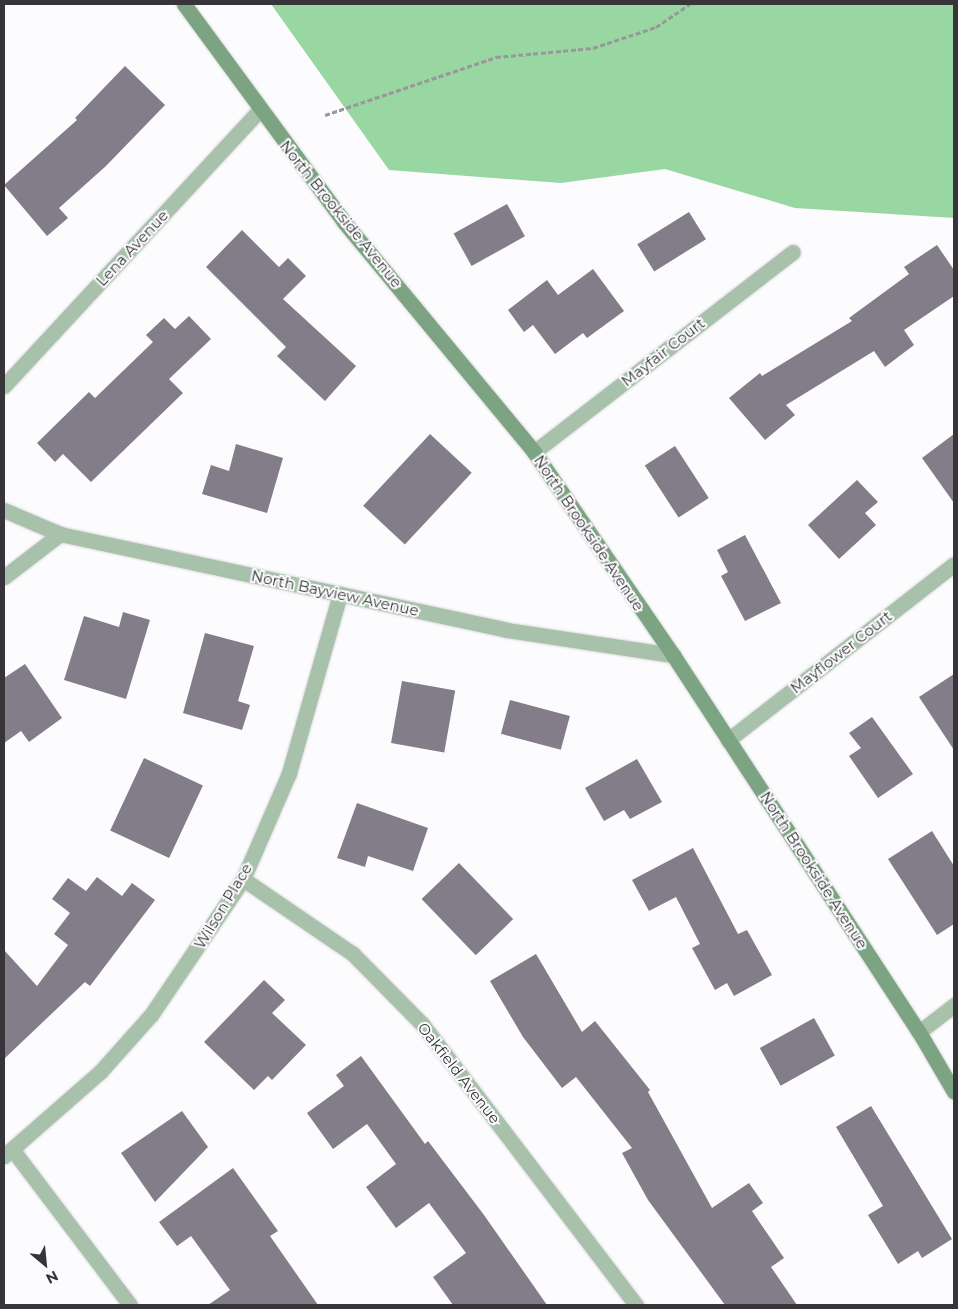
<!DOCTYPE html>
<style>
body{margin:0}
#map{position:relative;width:958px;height:1309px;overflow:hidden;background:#fcfbfd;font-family:Montserrat,sans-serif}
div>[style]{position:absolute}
.forest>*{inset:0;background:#98d6a2}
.building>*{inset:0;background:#827d88;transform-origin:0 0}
.path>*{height:3px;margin-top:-1.5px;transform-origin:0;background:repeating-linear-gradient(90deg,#99979b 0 5px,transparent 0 7.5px)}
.roads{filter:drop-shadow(0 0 1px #d9d7da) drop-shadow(0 0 1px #d9d7da)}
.street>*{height:15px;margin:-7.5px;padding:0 7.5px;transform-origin:7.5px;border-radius:7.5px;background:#a7c1aa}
.secondary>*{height:15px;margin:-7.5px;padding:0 7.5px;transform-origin:7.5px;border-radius:7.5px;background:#7da482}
span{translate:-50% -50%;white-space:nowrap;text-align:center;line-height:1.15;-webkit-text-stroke:4px #fcfbfd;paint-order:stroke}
.street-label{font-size:15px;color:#37353a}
.frame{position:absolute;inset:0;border:5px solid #37353a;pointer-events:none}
.north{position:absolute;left:20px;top:1239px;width:50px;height:50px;-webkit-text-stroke:4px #fcfbfd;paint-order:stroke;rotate:152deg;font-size:14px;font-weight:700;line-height:20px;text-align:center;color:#37353a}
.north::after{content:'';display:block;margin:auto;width:18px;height:22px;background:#37353a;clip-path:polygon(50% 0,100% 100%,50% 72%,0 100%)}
</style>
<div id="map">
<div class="forest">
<div style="clip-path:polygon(271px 4px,954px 4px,954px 218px,795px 208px,665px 169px,561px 183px,389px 170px)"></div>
</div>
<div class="building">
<div style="clip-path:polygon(125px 66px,165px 105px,106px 166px,59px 208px,68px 218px,47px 236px,4px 185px,77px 120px,75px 118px)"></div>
<div style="left:507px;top:204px;width:37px;height:61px;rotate:61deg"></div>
<div style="left:689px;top:212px;width:32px;height:61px;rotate:58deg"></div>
<div style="clip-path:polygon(242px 230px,279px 267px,288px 258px,306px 276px,283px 299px,356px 366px,325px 401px,277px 356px,286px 347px,206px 267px)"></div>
<div style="clip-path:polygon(937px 245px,954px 270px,954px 296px,904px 330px,914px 345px,885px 367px,874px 351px,786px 405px,795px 415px,765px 440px,729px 398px,760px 373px,762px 376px,852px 321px,849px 318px,909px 274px,904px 267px)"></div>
<div style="clip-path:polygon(593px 269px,624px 311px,587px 338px,583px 333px,555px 354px,533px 325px,524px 332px,508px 310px,547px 280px,558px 295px)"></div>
<div style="clip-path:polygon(189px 316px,211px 339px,169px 379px,183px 393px,91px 482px,63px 454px,55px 462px,37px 443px,89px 392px,95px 398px,153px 342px,146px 335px,164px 318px,175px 329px)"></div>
<div style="left:430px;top:434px;width:57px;height:98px;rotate:43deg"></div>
<div style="clip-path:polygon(954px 434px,954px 503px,922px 458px)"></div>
<div style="clip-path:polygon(236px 444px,283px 458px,267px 513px,202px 494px,211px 465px,229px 471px)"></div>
<div style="left:675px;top:446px;width:62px;height:36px;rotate:57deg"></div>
<div style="clip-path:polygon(857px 480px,878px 502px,865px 513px,876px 525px,839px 559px,808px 525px)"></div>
<div style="clip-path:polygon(745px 535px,781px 603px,745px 621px,721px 576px,728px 572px,717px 550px)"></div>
<div style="clip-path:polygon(123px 612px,150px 620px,126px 699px,64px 680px,84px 616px,119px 627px)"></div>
<div style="clip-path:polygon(205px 633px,254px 646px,238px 701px,250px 705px,242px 730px,183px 713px)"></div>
<div style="clip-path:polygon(25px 664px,62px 718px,29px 742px,21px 731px,4px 743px,4px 678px)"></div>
<div style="clip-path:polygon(954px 674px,954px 750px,919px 697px)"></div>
<div style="left:402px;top:681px;width:54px;height:63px;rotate:10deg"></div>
<div style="left:510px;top:700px;width:62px;height:35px;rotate:15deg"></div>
<div style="clip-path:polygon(872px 717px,913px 774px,878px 798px,849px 756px,861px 748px,849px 733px)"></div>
<div style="left:144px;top:758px;width:65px;height:80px;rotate:25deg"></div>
<div style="clip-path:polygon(637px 759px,662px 802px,630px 819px,624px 810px,604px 821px,585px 788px)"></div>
<div style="clip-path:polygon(357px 803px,428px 828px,413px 871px,368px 856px,365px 867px,337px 858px)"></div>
<div style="clip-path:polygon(932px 831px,954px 866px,954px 924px,937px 935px,888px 859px)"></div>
<div style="clip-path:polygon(693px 848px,738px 934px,747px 930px,772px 975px,734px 996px,727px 983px,715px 990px,692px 948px,700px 944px,676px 897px,649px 911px,632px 880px)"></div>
<div style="left:459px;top:863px;width:78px;height:52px;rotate:46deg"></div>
<div style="clip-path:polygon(97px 877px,122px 896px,132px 883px,155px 900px,90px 986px,85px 982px,4px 1059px,4px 950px,37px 986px,68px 945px,54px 934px,70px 913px,52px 899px,68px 878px,86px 891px)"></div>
<div style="clip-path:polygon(536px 954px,582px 1032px,595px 1021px,650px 1090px,648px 1092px,712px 1208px,749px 1183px,763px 1203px,752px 1211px,784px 1258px,771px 1267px,797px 1305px,725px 1305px,648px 1200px,622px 1153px,632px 1148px,576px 1077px,562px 1088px,523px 1037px,490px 981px)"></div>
<div style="clip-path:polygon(264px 980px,285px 1000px,272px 1013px,306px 1045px,272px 1080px,268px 1076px,254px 1090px,204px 1042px)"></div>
<div style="left:814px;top:1018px;width:43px;height:62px;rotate:61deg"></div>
<div style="clip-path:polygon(361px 1056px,425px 1144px,428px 1141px,484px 1215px,547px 1305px,453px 1305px,433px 1277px,466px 1253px,429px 1203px,396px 1228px,366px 1187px,396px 1164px,367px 1124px,333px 1149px,307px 1113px,344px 1086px,336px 1075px)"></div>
<div style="clip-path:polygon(871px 1106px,952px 1239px,922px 1258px,918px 1251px,898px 1264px,868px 1215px,883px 1206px,836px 1127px)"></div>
<div style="clip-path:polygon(182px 1111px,208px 1147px,155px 1202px,121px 1153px)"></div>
<div style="clip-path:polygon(233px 1168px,278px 1231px,270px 1236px,318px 1305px,208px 1305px,230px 1290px,191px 1236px,177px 1246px,159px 1222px)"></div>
</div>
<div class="path">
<div style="left:325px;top:115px;width:181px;rotate:-18.7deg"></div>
<div style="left:496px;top:57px;width:97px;rotate:-5.3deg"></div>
<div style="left:593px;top:48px;width:66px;rotate:-18.4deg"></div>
<div style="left:656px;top:27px;width:41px;rotate:-34.1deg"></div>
</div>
<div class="roads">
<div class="street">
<div style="left:4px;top:386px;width:376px;rotate:-47.2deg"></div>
<div style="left:534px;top:452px;width:327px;rotate:-37.7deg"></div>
<div style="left:4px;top:510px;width:61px;rotate:23.2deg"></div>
<div style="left:60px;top:534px;width:457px;rotate:12.1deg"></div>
<div style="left:507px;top:630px;width:168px;rotate:8.6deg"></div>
<div style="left:4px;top:577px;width:71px;rotate:-37.5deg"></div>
<div style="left:728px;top:740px;width:286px;rotate:-37.9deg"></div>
<div style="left:243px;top:879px;width:133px;rotate:34.3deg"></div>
<div style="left:353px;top:954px;width:98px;rotate:45.4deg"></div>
<div style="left:422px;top:1024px;width:353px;rotate:52.7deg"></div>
<div style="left:919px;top:1032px;width:44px;rotate:-37.6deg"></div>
<div style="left:12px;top:1149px;width:196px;rotate:52.9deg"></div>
<div style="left:4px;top:1156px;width:128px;rotate:-41.2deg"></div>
<div style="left:100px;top:1072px;width:76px;rotate:-48.2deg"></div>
<div style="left:151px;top:1015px;width:164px;rotate:-55.9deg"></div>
<div style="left:243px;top:879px;width:116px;rotate:-66.5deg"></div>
<div style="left:289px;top:773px;width:186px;rotate:-74.1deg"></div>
</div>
<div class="secondary">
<div style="left:184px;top:4px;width:270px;rotate:53.7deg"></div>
<div style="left:344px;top:222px;width:298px;rotate:50.4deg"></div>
<div style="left:534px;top:452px;width:246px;rotate:55.6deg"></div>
<div style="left:673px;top:655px;width:450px;rotate:56.9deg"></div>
<div style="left:919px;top:1032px;width:69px;rotate:59.7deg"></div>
</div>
</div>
<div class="street-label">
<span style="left:341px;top:214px;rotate:51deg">North Brookside Avenue</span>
<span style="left:132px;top:248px;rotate:-47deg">Lena Avenue</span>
<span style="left:663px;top:352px;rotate:-38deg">Mayfair Court</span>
<span style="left:589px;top:533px;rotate:56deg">North Brookside Avenue</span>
<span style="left:335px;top:593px;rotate:12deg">North Bayview Avenue</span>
<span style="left:841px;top:652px;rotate:-38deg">Mayflower Court</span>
<span style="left:814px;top:870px;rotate:57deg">North Brookside Avenue</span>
<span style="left:223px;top:906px;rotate:-59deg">Wilson Place</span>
<span style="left:459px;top:1073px;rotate:52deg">Oakfield Avenue</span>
</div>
<div class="frame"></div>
<div class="north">N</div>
</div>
